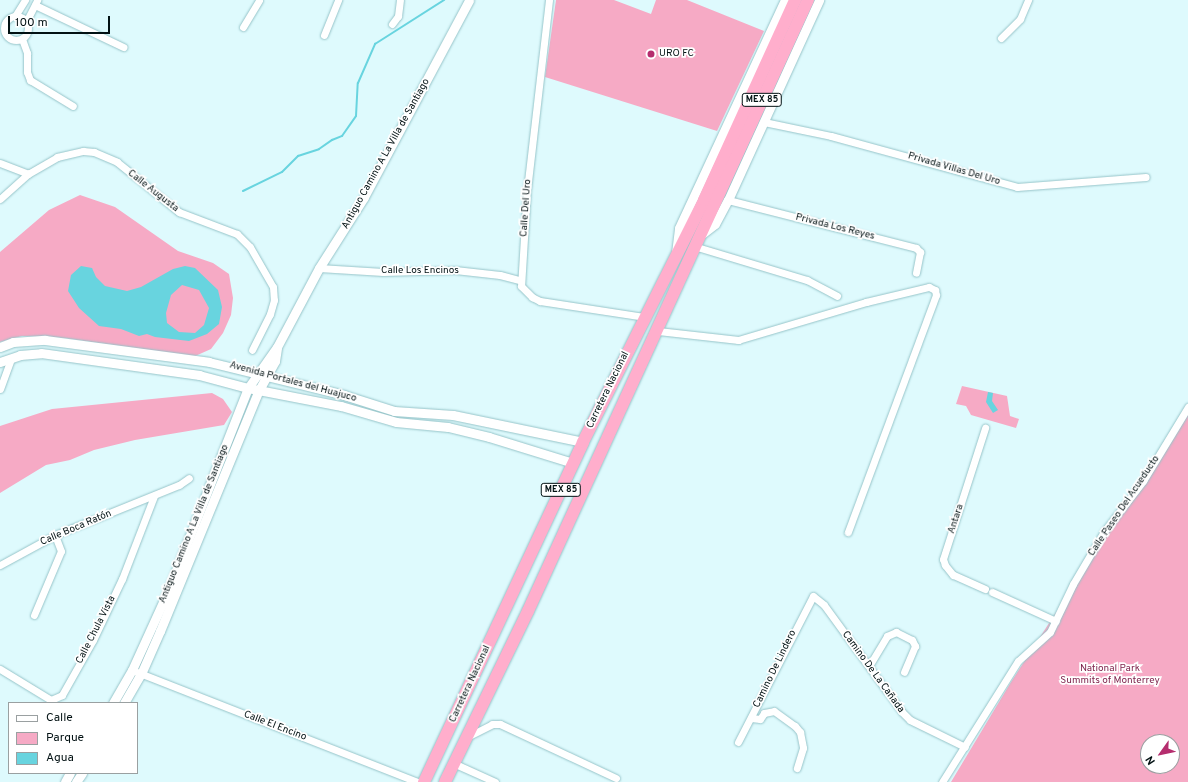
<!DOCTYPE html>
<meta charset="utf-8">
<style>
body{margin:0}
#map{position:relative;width:1188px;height:782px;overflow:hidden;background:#defafd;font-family:Overpass,sans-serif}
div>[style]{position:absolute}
.green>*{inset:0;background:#f6aac5}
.water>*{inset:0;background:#68d4df}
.stream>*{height:2px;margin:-1px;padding:0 1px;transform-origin:1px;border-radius:1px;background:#68d4df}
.roads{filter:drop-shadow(0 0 1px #96c4c9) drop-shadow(0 0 1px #96c4c9)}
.minor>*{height:7px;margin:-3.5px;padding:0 3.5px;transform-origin:3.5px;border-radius:3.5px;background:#fff}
.minor>.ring{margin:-3.5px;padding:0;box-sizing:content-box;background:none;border:7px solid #fff;border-radius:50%}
.tertiary>*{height:9px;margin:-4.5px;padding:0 4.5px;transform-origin:4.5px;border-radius:4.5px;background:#fff}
.trunk>*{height:12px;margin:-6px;padding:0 6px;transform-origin:6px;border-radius:6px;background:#ffaecc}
.dots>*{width:11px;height:11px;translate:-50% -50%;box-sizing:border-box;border:2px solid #fff;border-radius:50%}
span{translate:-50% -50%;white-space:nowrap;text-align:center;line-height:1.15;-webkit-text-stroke:3.5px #fff;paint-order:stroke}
.shield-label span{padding:1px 3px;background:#fff;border:1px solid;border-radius:3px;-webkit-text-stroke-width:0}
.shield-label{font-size:9px;color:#021113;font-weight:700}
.poi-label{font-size:10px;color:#021113}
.left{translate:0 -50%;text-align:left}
.street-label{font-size:10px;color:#021113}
.park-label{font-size:10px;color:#80264f}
.legend{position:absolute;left:8px;top:702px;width:130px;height:72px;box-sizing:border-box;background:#fff;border:1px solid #9aa0a1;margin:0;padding:5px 7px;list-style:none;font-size:12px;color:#021113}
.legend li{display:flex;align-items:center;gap:8px;height:20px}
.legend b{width:20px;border:1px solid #9aa0a1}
.north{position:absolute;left:1140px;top:734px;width:40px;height:40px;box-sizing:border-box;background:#fff;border:1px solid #9aa0a1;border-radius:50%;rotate:237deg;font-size:11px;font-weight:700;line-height:16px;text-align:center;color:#021113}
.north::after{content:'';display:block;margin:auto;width:14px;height:18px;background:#b52d6e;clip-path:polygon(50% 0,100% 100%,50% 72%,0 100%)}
.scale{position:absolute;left:8px;top:16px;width:102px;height:18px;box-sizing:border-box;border:2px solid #021113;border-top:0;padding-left:5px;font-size:12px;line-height:14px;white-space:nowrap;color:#021113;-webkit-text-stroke:3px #fff;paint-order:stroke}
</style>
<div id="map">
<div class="green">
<div style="clip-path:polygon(556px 0,614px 0,651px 14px,656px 0,687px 0,764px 31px,717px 131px,545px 77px)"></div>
<div style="clip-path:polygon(80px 195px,115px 207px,178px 251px,213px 263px,229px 274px,233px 298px,231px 315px,223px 333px,211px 349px,193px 357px,64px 338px,22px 336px,0 342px,0 252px,49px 210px)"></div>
<div style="clip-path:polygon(962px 386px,1007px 396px,1010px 416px,1019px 419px,1016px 428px,971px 415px,966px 406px,956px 404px)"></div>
<div style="clip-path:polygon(212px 393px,223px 399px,232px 412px,224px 425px,135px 440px,94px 450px,70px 460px,46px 465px,0 493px,0 426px,52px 409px)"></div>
<div style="clip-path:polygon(evenodd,1188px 408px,1188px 782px,951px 782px,1011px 682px,1188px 408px,1148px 742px,1172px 742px,1172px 766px,1148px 766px,1148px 742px)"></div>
</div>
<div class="water">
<div style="clip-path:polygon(evenodd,81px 266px,92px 268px,96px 277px,105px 286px,127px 291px,141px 287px,173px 269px,185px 266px,195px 268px,218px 290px,222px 307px,219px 324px,207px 334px,189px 341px,155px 337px,147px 334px,139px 336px,121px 329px,99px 326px,79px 308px,68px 291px,71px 275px,81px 266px,182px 285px,199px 290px,209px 308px,204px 325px,195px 333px,179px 332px,167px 323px,166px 313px,171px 295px,182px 285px)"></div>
<div style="clip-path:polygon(988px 392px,993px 393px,992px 401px,998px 410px,993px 413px,986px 402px)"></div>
</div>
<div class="stream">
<div style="left:243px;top:191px;width:43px;rotate:-26deg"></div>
<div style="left:282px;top:172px;width:23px;rotate:-45deg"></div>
<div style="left:298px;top:156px;width:22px;rotate:-18deg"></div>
<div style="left:319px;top:149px;width:16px;rotate:-35deg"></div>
<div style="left:332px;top:140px;width:11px;rotate:-22deg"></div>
<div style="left:342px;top:136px;width:24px;rotate:-55deg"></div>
<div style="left:356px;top:116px;width:33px;rotate:-87deg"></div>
<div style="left:358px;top:83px;width:43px;rotate:-66.4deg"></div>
<div style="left:375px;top:44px;width:82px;rotate:-32.5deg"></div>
</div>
<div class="roads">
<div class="minor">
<div style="left:549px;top:0;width:190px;rotate:96.6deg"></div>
<div style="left:527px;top:189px;width:97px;rotate:93.5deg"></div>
<div style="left:521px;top:286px;width:16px;rotate:45deg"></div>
<div style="left:532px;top:297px;width:9px;rotate:27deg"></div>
<div style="left:540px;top:301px;width:105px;rotate:8.7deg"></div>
<div style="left:35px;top:5px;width:98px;rotate:25.5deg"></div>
<div class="ring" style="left:4px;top:16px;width:17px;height:17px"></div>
<div style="left:15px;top:16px;width:19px;rotate:-58deg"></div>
<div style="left:26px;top:22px;width:25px;rotate:-63deg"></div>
<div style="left:392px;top:24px;width:10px;rotate:-53deg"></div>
<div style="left:398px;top:16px;width:16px;rotate:-83deg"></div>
<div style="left:243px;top:27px;width:31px;rotate:-59deg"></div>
<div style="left:324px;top:35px;width:38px;rotate:-68deg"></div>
<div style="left:1001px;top:38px;width:27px;rotate:-45deg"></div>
<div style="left:1020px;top:19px;width:21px;rotate:-67deg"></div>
<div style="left:22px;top:39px;width:15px;rotate:70deg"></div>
<div style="left:27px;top:53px;width:19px;rotate:90deg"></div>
<div style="left:27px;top:72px;width:9px;rotate:69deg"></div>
<div style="left:30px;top:80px;width:50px;rotate:31.2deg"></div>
<div style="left:764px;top:122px;width:68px;rotate:11.8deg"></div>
<div style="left:831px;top:136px;width:193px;rotate:15.3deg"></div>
<div style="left:1017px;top:187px;width:129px;rotate:-4.4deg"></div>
<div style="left:0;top:163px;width:30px;rotate:21deg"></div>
<div style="left:0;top:199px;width:38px;rotate:-42deg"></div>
<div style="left:28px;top:174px;width:34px;rotate:-30deg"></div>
<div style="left:57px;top:157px;width:27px;rotate:-13deg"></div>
<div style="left:83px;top:151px;width:11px;rotate:5deg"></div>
<div style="left:94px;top:152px;width:25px;rotate:23deg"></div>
<div style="left:117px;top:162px;width:80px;rotate:38.9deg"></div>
<div style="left:179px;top:212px;width:62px;rotate:20.8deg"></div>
<div style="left:237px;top:234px;width:18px;rotate:45deg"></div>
<div style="left:250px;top:247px;width:46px;rotate:60.1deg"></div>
<div style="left:273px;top:287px;width:13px;rotate:86deg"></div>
<div style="left:274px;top:300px;width:15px;rotate:106deg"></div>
<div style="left:270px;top:314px;width:40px;rotate:116.6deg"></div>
<div style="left:728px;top:200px;width:194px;rotate:14.3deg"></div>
<div style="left:916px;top:248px;width:6px;rotate:45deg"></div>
<div style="left:920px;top:252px;width:21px;rotate:101deg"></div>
<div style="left:697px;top:247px;width:115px;rotate:16.7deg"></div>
<div style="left:807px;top:280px;width:34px;rotate:28deg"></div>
<div style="left:319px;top:268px;width:64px;rotate:3.6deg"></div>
<div style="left:383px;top:272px;width:72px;rotate:-1.6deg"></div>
<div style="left:455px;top:270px;width:45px;rotate:6.3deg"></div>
<div style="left:500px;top:275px;width:20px;rotate:15deg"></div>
<div style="left:658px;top:331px;width:81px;rotate:6.4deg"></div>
<div style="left:738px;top:340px;width:134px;rotate:-16.5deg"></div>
<div style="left:866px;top:302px;width:65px;rotate:-13.4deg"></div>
<div style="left:929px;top:287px;width:7px;rotate:27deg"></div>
<div style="left:935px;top:290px;width:5px;rotate:79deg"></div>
<div style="left:936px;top:295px;width:253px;rotate:110.4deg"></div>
<div style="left:0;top:389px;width:33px;rotate:-70deg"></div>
<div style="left:0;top:565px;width:63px;rotate:-28.6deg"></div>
<div style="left:55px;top:535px;width:134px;rotate:-22deg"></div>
<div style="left:179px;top:485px;width:12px;rotate:-35deg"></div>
<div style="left:985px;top:589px;width:35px;rotate:-156deg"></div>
<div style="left:953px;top:575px;width:13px;rotate:-129deg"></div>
<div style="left:945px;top:565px;width:6px;rotate:-108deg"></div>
<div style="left:943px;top:559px;width:138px;rotate:-72.2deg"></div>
<div style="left:992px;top:592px;width:70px;rotate:24.4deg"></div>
<div style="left:34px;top:615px;width:69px;rotate:-67.1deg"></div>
<div style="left:61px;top:551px;width:17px;rotate:-111deg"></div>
<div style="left:869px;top:666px;width:35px;rotate:-59deg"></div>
<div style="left:887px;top:636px;width:10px;rotate:-24deg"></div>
<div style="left:896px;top:632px;width:18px;rotate:27deg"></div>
<div style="left:912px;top:640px;width:7px;rotate:63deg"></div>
<div style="left:915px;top:646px;width:28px;rotate:113deg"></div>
<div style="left:0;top:669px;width:60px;rotate:31.3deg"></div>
<div style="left:51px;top:700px;width:12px;rotate:-24deg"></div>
<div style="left:62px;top:695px;width:63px;rotate:-60.6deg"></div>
<div style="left:93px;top:640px;width:68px;rotate:-64.6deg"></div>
<div style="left:122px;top:579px;width:89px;rotate:-68.9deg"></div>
<div style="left:137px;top:672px;width:302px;rotate:21.4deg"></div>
<div style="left:751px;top:718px;width:9px;rotate:6deg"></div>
<div style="left:760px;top:719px;width:7px;rotate:-56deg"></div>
<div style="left:764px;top:713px;width:10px;rotate:-11deg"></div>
<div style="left:774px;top:711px;width:26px;rotate:36deg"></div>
<div style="left:795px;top:726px;width:8px;rotate:50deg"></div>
<div style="left:800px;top:732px;width:16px;rotate:79deg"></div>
<div style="left:803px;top:748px;width:21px;rotate:107deg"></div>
<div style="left:467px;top:737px;width:28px;rotate:-27deg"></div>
<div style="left:492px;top:724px;width:8px"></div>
<div style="left:500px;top:724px;width:128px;rotate:25deg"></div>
<div style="left:738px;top:742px;width:164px;rotate:-62.8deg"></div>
<div style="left:813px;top:596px;width:14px;rotate:39deg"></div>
<div style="left:824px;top:605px;width:132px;rotate:53.9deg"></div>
<div style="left:902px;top:712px;width:11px;rotate:45deg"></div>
<div style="left:910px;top:720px;width:61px;rotate:26.1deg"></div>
<div style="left:453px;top:763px;width:46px;rotate:24.3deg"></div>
<div style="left:942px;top:782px;width:143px;rotate:-57.9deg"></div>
<div style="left:1018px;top:661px;width:43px;rotate:-42.2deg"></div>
<div style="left:1050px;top:632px;width:53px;rotate:-64.4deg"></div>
<div style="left:1073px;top:584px;width:59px;rotate:-59.5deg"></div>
<div style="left:1103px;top:533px;width:66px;rotate:-52.4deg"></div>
<div style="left:1143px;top:481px;width:87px;rotate:-58.7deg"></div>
</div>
<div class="tertiary">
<div style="left:702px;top:234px;width:16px;rotate:-38deg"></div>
<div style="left:715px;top:224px;width:27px;rotate:-62deg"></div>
<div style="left:728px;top:200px;width:220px;rotate:-65.5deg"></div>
<div style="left:676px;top:253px;width:25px;rotate:-83deg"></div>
<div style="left:679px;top:228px;width:251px;rotate:-65.1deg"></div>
<div style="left:0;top:347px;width:14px;rotate:-21deg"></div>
<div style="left:13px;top:342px;width:32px;rotate:-4deg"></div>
<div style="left:45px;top:340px;width:165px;rotate:7.6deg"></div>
<div style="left:209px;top:362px;width:139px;rotate:13.7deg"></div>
<div style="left:344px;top:395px;width:52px;rotate:17.7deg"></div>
<div style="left:394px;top:411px;width:59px;rotate:3.9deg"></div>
<div style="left:453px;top:415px;width:133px;rotate:11.7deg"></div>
<div style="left:0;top:362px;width:21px;rotate:-19deg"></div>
<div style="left:20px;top:355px;width:21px;rotate:-5deg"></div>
<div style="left:41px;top:353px;width:160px;rotate:7.9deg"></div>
<div style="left:199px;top:375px;width:51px;rotate:14.9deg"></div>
<div style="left:248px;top:388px;width:95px;rotate:11deg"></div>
<div style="left:341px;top:406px;width:57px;rotate:16.2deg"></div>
<div style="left:396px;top:422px;width:52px;rotate:5.5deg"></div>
<div style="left:448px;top:427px;width:42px;rotate:13.7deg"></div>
<div style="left:489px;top:437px;width:88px;rotate:17.2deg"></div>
<div style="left:113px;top:703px;width:38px;rotate:-60deg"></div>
<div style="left:132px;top:670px;width:87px;rotate:-65.5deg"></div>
<div style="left:168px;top:591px;width:218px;rotate:-68.5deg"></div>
<div style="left:248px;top:388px;width:50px;rotate:-54.7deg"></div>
<div style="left:277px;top:347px;width:89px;rotate:-62deg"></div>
<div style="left:319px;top:268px;width:84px;rotate:-57.6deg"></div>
<div style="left:364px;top:197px;width:223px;rotate:-61.9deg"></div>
<div style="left:124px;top:703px;width:34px;rotate:-60deg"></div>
<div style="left:141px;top:674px;width:47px;rotate:-66.2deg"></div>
<div style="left:160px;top:631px;width:261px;rotate:-67.7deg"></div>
<div style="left:259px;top:390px;width:33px;rotate:-61deg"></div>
<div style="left:275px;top:361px;width:12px;rotate:-81deg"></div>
<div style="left:65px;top:782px;width:10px;rotate:-61deg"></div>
<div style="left:76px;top:782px;width:11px;rotate:-56deg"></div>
</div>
<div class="trunk">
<div style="left:424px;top:782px;width:375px;rotate:-64.9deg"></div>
<div style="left:583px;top:442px;width:271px;rotate:-63.4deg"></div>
<div style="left:704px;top:200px;width:220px;rotate:-65.5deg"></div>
<div style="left:445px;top:782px;width:190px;rotate:-64.1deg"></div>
<div style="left:528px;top:611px;width:672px;rotate:-65.38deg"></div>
</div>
</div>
<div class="dots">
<div style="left:651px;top:54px;background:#b52d6e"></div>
</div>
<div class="shield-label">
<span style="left:762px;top:100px">MEX 85</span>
<span style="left:561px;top:490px">MEX 85</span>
</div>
<div class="poi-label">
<span class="left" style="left:659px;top:54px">URO FC</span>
</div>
<div class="street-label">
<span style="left:386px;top:154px;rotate:-61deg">Antiguo Camino A La Villa de Santiago</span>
<span style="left:954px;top:169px;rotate:16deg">Privada Villas Del Uro</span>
<span style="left:153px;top:191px;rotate:38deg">Calle Augusta</span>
<span style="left:526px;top:208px;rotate:-86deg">Calle Del Uro</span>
<span style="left:835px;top:227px;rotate:14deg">Privada Los Reyes</span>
<span style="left:420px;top:271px">Calle Los Encinos</span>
<span style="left:293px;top:382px;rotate:15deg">Avenida Portales del Huajuco</span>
<span style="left:608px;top:390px;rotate:-64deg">Carretera Nacional</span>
<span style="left:1124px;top:506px;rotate:-56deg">Calle Paseo Del Acueducto</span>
<span style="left:956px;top:519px;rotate:-72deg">Antara</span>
<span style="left:194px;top:524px;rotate:-68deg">Antiguo Camino A La Villa de Santiago</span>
<span style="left:76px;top:528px;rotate:-23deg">Calle Boca Ratón</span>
<span style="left:96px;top:630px;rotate:-63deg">Calle Chula Vista</span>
<span style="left:775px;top:669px;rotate:-64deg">Camino De Lindero</span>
<span style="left:873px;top:672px;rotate:54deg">Camino De La Cañada</span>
<span style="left:470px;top:684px;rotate:-65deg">Carretera Nacional</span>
<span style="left:275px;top:726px;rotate:21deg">Calle El Encino</span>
</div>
<div class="park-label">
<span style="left:1110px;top:674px">National Park<br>Summits of Monterrey</span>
</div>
<ul class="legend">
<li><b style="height:5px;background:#fff"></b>Calle</li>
<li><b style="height:11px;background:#f6aac5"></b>Parque</li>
<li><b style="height:11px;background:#68d4df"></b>Agua</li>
</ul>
<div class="north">N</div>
<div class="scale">100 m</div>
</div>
